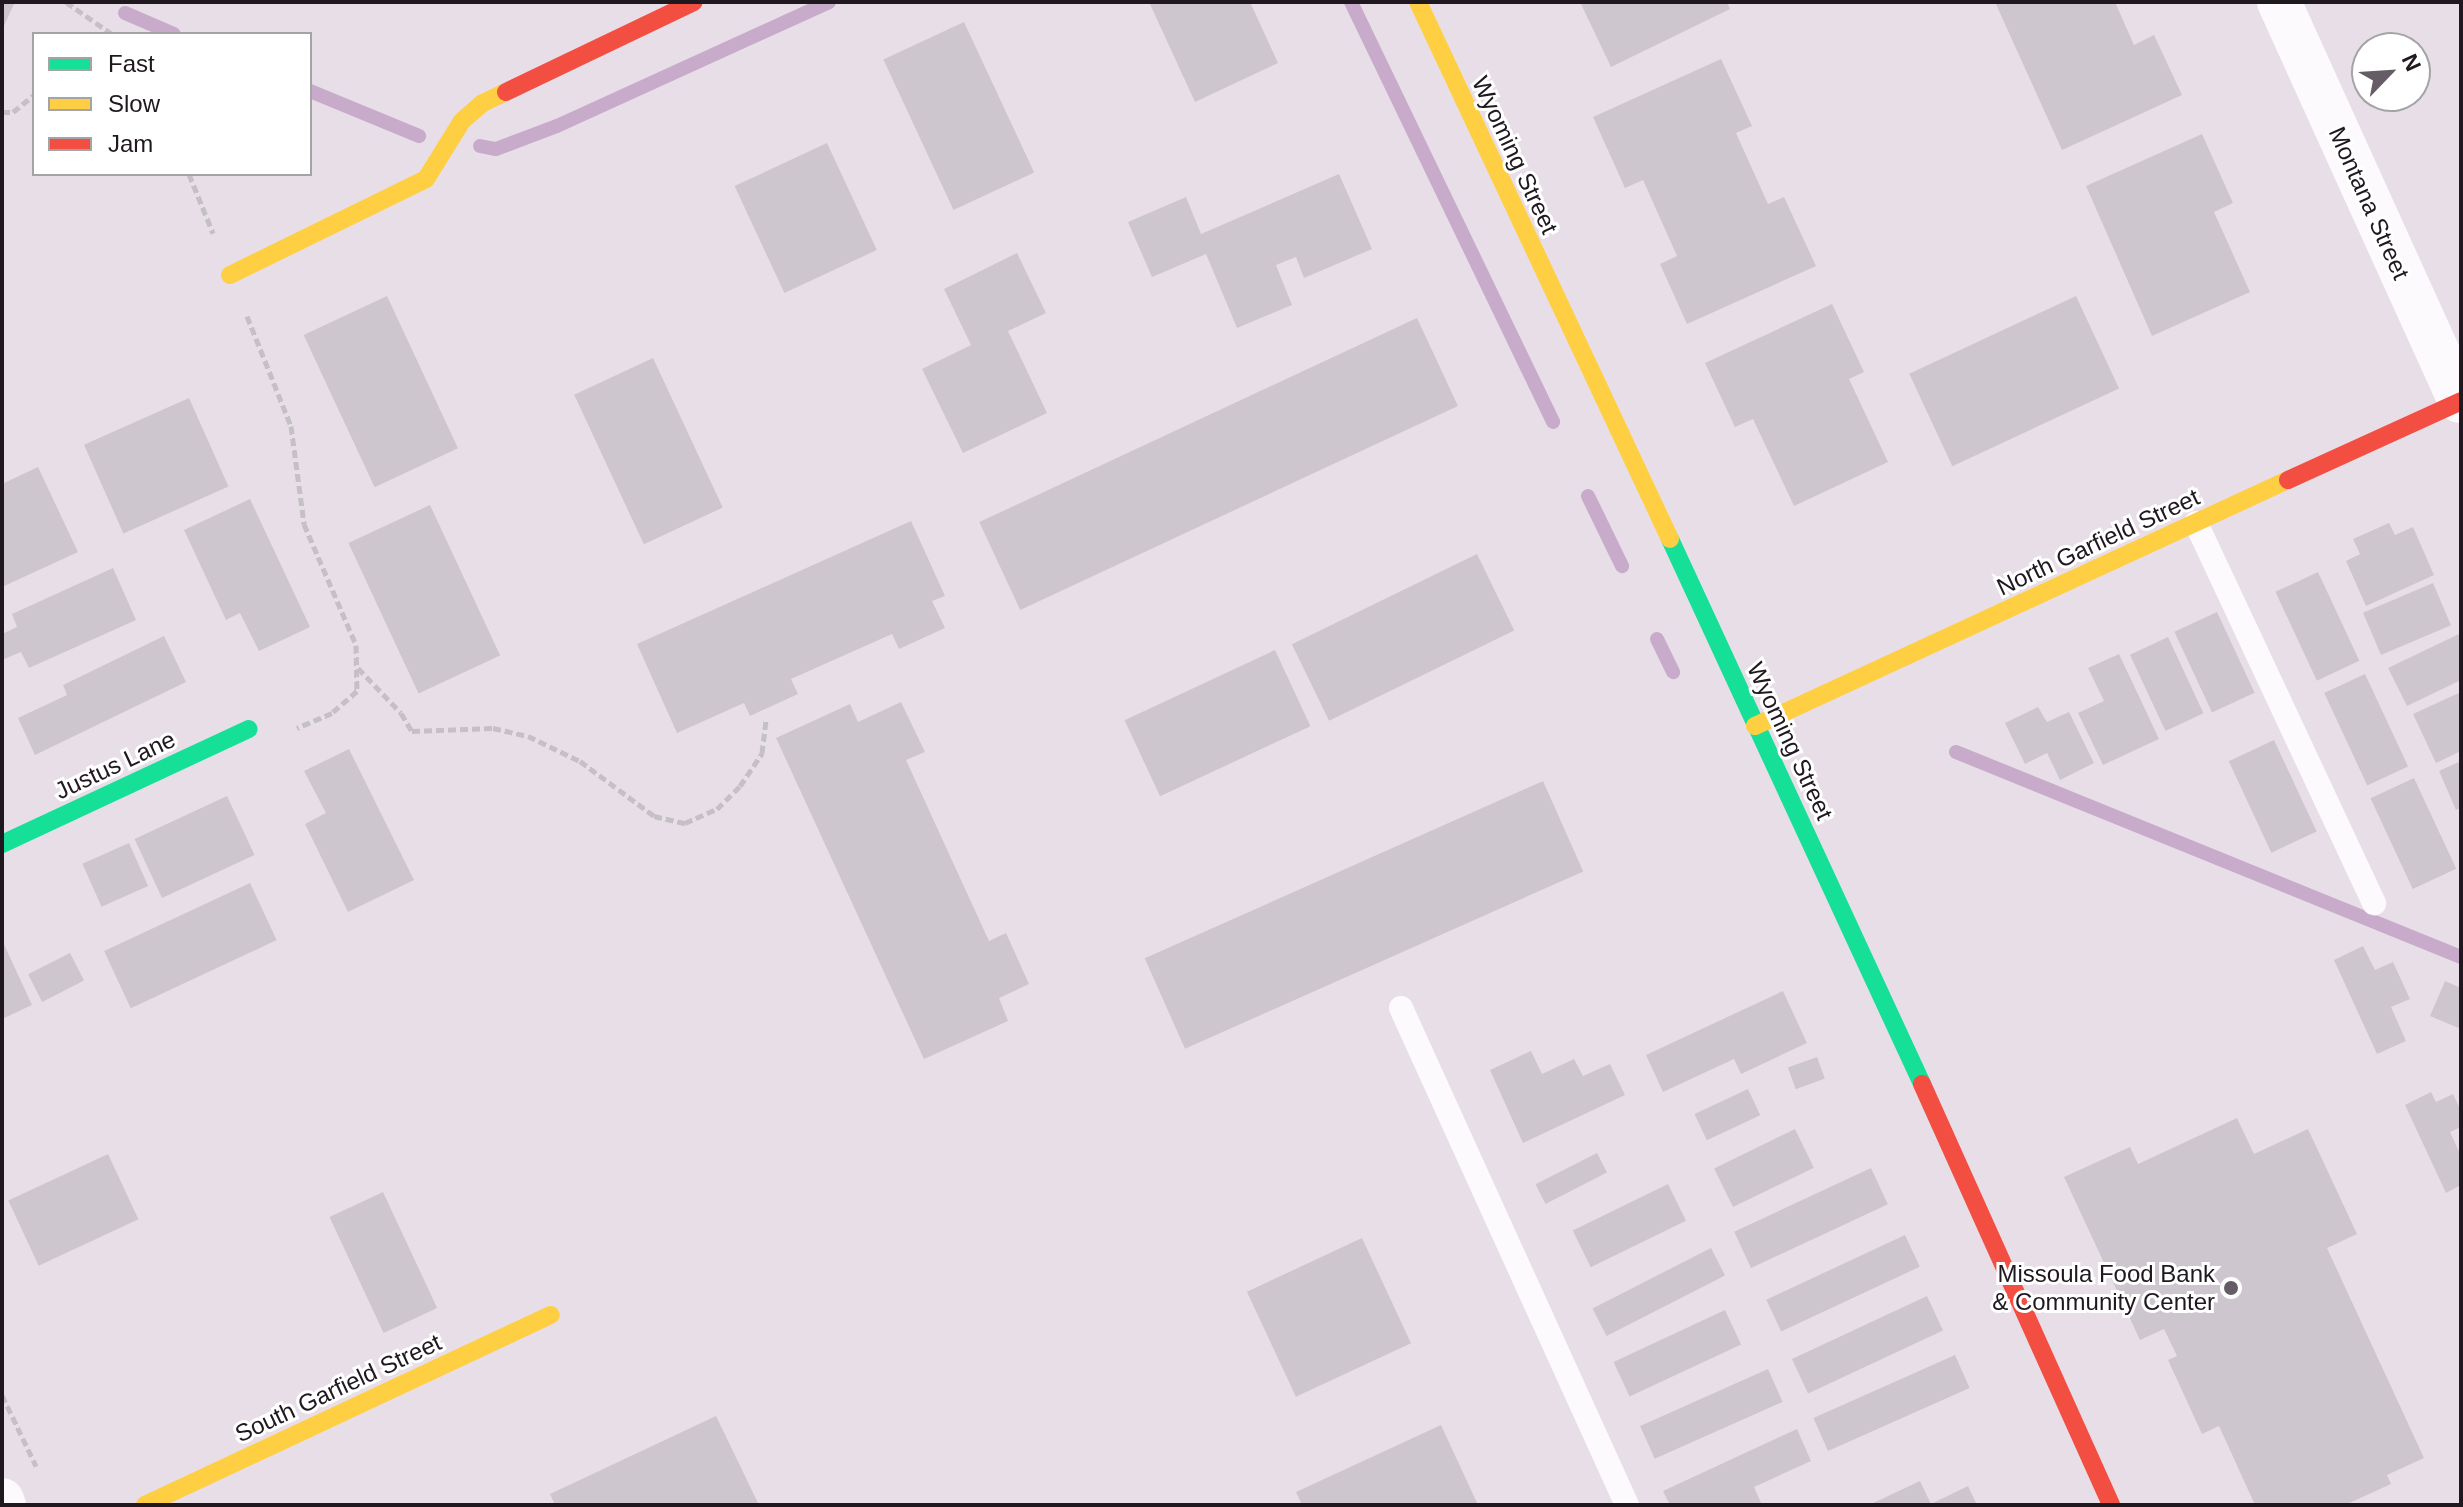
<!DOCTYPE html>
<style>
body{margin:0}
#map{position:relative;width:2463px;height:1507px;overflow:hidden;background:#e8dee8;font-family:Arial,sans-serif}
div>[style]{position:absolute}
.stream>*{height:14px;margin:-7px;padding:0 7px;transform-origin:7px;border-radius:7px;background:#c8aaca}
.building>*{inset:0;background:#cec6ce;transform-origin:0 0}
.path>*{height:5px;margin-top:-2.5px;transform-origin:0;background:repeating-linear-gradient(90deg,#c4c0c4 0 8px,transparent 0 12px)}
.lane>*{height:24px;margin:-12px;padding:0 12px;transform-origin:12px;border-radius:12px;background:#fcfafc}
.street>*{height:44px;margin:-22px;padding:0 22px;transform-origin:22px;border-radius:22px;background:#fcfafc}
.fast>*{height:18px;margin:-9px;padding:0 9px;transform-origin:9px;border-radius:9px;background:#16e098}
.slow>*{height:18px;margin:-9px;padding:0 9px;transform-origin:9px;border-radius:9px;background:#ffcf43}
.jam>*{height:18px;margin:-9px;padding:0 9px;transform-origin:9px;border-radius:9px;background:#f24e42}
.dots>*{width:22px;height:22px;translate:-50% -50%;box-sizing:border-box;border:4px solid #fff;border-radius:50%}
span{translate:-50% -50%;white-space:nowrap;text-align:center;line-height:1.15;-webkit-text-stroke:6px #fff;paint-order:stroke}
.street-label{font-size:24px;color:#1f181f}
.poi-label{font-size:24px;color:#1f181f}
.right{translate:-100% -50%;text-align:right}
.frame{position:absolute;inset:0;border:4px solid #1f181f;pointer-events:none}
.legend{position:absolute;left:32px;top:32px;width:280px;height:144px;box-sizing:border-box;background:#fff;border:2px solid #a5a3a5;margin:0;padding:10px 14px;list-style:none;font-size:24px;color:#1f181f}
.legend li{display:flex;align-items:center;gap:16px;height:40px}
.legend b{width:40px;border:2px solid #a5a3a5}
.north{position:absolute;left:2351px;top:32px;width:80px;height:80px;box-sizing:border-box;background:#fff;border:2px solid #a5a3a5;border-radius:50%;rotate:65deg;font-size:22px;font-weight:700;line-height:32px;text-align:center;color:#1f181f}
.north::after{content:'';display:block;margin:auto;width:28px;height:36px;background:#655d65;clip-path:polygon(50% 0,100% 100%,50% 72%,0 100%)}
</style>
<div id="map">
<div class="stream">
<div style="left:1351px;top:2px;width:466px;rotate:64.3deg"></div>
<div style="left:125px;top:13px;width:53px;rotate:23.2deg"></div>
<div style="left:310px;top:91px;width:118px;rotate:22.4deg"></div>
<div style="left:480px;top:146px;width:16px;rotate:11deg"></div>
<div style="left:496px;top:149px;width:65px;rotate:-20.7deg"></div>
<div style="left:557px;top:126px;width:299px;rotate:-24.5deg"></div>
<div style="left:1588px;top:496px;width:78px;rotate:64.1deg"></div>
<div style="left:1657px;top:639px;width:37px;rotate:64deg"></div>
<div style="left:1956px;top:752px;width:545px;rotate:22.09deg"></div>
</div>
<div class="building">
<div style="clip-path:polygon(2px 2px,15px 2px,2px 30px)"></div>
<div style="clip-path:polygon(1149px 2px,1250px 2px,1278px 63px,1195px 102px)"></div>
<div style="clip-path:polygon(1580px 2px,1727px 2px,1730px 9px,1611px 67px)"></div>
<div style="clip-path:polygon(1995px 2px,2115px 2px,2134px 45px,2154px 35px,2182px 95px,2062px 150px)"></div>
<div style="left:964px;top:22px;width:166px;height:89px;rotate:65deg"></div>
<div style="clip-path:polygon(1721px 59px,1752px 126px,1736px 133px,1768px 204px,1784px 197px,1816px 266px,1687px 324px,1660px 264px,1677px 256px,1643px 180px,1625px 188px,1593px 117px)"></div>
<div style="clip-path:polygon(2202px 134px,2233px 203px,2214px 212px,2250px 292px,2152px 336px,2086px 186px)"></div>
<div style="left:827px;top:143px;width:118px;height:102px;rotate:65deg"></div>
<div style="clip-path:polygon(1339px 174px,1372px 249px,1304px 278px,1296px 257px,1276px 265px,1292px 305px,1237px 328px,1206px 254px,1152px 277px,1128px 222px,1186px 197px,1201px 234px)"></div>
<div style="clip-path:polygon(1017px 253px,1046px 313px,1008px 331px,1047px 413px,963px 453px,922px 369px,971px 345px,944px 289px)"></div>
<div style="left:387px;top:296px;width:168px;height:92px;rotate:65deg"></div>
<div style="left:2076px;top:296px;width:102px;height:184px;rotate:65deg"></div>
<div style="clip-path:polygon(1832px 304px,1864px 372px,1849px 379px,1888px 462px,1794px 506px,1753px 419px,1735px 427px,1705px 363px)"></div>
<div style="left:1417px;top:318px;width:97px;height:483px;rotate:65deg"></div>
<div style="left:653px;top:358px;width:165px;height:87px;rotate:65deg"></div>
<div style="left:189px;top:398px;width:97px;height:115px;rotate:66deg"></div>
<div style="clip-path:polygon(38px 467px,78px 552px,2px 587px,2px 484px)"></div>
<div style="clip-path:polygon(250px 499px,310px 627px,259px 651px,240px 613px,226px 620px,184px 530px)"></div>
<div style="left:430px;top:505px;width:166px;height:90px;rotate:65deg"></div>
<div style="clip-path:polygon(911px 521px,945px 596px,932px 601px,945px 628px,899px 649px,892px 634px,791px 679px,798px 694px,750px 716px,744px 703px,677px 733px,637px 644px)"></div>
<div style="clip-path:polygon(2389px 523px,2395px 535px,2413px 527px,2434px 575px,2366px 606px,2346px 561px,2360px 554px,2353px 539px)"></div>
<div style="left:1477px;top:554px;width:85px;height:206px;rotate:64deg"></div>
<div style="clip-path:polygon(113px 568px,136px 620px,29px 668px,21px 652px,2px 660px,2px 634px,17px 627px,12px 614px)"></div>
<div style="left:2318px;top:572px;width:98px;height:47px;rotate:65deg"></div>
<div style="left:2433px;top:583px;width:46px;height:76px;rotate:67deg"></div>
<div style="left:2217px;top:612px;width:89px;height:47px;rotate:65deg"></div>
<div style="clip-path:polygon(2461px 633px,2461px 680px,2407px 706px,2388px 668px)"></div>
<div style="clip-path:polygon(164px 636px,186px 682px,35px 755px,18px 718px,67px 695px,63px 685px)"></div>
<div style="left:2168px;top:637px;width:84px;height:42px;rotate:65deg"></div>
<div style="left:1275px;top:650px;width:84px;height:166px;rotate:65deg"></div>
<div style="clip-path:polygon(2119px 654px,2159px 739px,2103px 765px,2078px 713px,2104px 701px,2088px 668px)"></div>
<div style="left:2365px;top:674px;width:102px;height:45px;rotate:65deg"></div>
<div style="clip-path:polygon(2461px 692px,2461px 751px,2436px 763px,2413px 714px)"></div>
<div style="clip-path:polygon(901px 702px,925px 752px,906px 760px,989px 941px,1006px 933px,1029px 984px,999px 998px,1008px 1021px,924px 1059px,776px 738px,850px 704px,858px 722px)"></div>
<div style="clip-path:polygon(2038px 707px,2047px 722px,2069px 712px,2094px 763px,2060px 780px,2047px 753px,2025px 764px,2005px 723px)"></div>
<div style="left:2274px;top:740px;width:101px;height:50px;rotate:65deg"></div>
<div style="clip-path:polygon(349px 749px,414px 880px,348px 912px,305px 824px,326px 813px,304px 771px)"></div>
<div style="clip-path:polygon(2461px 761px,2461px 808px,2456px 810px,2439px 771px)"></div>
<div style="left:2414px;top:778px;width:100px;height:48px;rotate:65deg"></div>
<div style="left:1543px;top:781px;width:99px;height:436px;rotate:66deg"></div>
<div style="left:227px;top:796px;width:65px;height:102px;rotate:65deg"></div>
<div style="left:129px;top:843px;width:47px;height:51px;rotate:66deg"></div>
<div style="left:250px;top:883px;width:63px;height:161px;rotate:65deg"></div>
<div style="clip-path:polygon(2px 940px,32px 1005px,2px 1019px)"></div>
<div style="clip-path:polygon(2363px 946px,2375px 970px,2393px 962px,2410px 999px,2391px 1007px,2406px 1041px,2377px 1054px,2334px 960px)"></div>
<div style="left:70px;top:953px;width:31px;height:47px;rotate:63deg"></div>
<div style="clip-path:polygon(2445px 981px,2461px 988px,2461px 1029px,2430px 1016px)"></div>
<div style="clip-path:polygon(1783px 991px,1807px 1043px,1741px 1074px,1734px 1059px,1663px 1092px,1646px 1055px)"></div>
<div style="clip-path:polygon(1531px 1051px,1542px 1074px,1574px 1059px,1583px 1076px,1610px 1064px,1625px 1095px,1523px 1143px,1490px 1070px)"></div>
<div style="left:1817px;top:1057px;width:23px;height:31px;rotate:70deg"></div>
<div style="left:1748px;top:1089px;width:29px;height:59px;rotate:65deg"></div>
<div style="clip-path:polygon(2431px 1092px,2436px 1102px,2453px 1094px,2461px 1111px,2461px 1127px,2450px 1132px,2461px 1156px,2461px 1185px,2446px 1193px,2405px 1105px)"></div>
<div style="clip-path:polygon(2237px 1118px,2254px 1154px,2308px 1129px,2357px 1234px,2327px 1248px,2424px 1458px,2387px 1475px,2391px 1484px,2345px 1505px,2255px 1505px,2219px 1426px,2202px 1434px,2168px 1360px,2177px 1356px,2164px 1329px,2140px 1340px,2064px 1177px,2130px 1147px,2138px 1164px)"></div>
<div style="left:1795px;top:1129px;width:43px;height:90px;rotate:64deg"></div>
<div style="left:1597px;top:1153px;width:22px;height:69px;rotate:63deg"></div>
<div style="left:108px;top:1154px;width:72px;height:110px;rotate:65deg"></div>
<div style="left:1871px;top:1168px;width:40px;height:151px;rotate:65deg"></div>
<div style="left:1668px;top:1184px;width:41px;height:106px;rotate:64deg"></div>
<div style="left:383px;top:1192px;width:128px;height:59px;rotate:65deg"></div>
<div style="left:1905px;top:1235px;width:35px;height:153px;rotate:65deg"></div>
<div style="left:1362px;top:1238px;width:116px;height:127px;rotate:65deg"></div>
<div style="left:1711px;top:1248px;width:31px;height:133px;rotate:63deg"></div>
<div style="left:1927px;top:1296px;width:38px;height:149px;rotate:65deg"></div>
<div style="left:1725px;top:1310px;width:38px;height:123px;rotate:65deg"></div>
<div style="left:1955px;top:1355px;width:36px;height:155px;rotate:66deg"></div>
<div style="left:1768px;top:1369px;width:36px;height:140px;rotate:66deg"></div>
<div style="clip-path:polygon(716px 1416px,759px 1505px,555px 1505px,550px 1494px)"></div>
<div style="clip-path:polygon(1441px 1425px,1478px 1505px,1302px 1505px,1296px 1492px)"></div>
<div style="clip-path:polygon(1797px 1429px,1811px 1461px,1754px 1487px,1762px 1505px,1670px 1505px,1663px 1491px)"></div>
<div style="clip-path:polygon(1920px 1481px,1931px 1504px,1968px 1486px,1977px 1505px,1869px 1505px)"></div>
</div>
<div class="path">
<div style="left:66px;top:2px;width:56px;rotate:34.8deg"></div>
<div style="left:2px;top:112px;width:11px"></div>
<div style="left:13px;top:112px;width:27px;rotate:-39deg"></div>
<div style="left:189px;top:174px;width:64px;rotate:67.9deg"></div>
<div style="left:247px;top:316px;width:118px;rotate:68.2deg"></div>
<div style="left:291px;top:426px;width:99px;rotate:82.4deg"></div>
<div style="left:304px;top:524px;width:132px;rotate:66.7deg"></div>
<div style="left:356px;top:645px;width:46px;rotate:88.8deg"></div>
<div style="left:357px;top:691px;width:33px;rotate:139deg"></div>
<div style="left:332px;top:713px;width:38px;rotate:157deg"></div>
<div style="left:358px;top:668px;width:62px;rotate:46.3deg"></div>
<div style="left:401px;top:713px;width:21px;rotate:59deg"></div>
<div style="left:412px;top:731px;width:81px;rotate:-2.1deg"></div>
<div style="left:493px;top:728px;width:36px;rotate:13deg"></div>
<div style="left:528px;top:736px;width:58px;rotate:25.7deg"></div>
<div style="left:580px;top:761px;width:92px;rotate:36.6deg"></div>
<div style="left:654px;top:816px;width:32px;rotate:13deg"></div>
<div style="left:685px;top:823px;width:35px;rotate:-24deg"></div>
<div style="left:717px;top:809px;width:33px;rotate:-45deg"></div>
<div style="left:740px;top:786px;width:40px;rotate:-56deg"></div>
<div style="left:762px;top:753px;width:35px;rotate:-83deg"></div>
<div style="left:2px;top:1395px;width:79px;rotate:64.4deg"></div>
</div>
<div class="lane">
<div style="left:2196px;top:523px;width:420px;rotate:64.9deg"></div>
<div style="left:1401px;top:1008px;width:546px;rotate:65.55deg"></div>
</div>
<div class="street">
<div style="left:2279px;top:2px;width:438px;rotate:65.6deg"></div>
<div style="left:2px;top:1500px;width:5px;rotate:68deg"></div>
</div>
<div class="fast">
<div style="left:1670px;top:539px;width:600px;rotate:65.18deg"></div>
<div style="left:2px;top:844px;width:272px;rotate:-25deg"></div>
</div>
<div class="slow">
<div style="left:1418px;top:2px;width:593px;rotate:64.86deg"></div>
<div style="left:230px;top:275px;width:218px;rotate:-26.1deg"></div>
<div style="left:426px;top:179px;width:68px;rotate:-58.2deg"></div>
<div style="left:462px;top:121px;width:28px;rotate:-41deg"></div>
<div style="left:483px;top:103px;width:25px;rotate:-26deg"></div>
<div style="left:1755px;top:726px;width:587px;rotate:-24.78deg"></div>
<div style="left:145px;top:1505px;width:448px;rotate:-25.1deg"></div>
</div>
<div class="jam">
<div style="left:506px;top:92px;width:208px;rotate:-25.6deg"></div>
<div style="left:2288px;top:480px;width:190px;rotate:-24.5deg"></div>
<div style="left:1922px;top:1084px;width:461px;rotate:65.8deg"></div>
</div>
<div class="dots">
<div style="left:2231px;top:1288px;background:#655d65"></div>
</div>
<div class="street-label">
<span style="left:1515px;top:155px;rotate:65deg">Wyoming Street</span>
<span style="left:2369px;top:203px;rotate:66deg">Montana Street</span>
<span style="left:2098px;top:542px;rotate:-25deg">North Garfield Street</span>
<span style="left:1790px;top:741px;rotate:65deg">Wyoming Street</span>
<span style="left:115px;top:765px;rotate:-25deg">Justus Lane</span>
<span style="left:338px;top:1388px;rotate:-25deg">South Garfield Street</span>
</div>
<div class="poi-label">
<span class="right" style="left:2215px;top:1288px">Missoula Food Bank<br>&amp; Community Center</span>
</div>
<div class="frame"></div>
<ul class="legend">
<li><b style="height:10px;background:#16e098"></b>Fast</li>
<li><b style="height:10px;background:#ffcf43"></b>Slow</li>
<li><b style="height:10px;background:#f24e42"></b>Jam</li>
</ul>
<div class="north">N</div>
</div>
